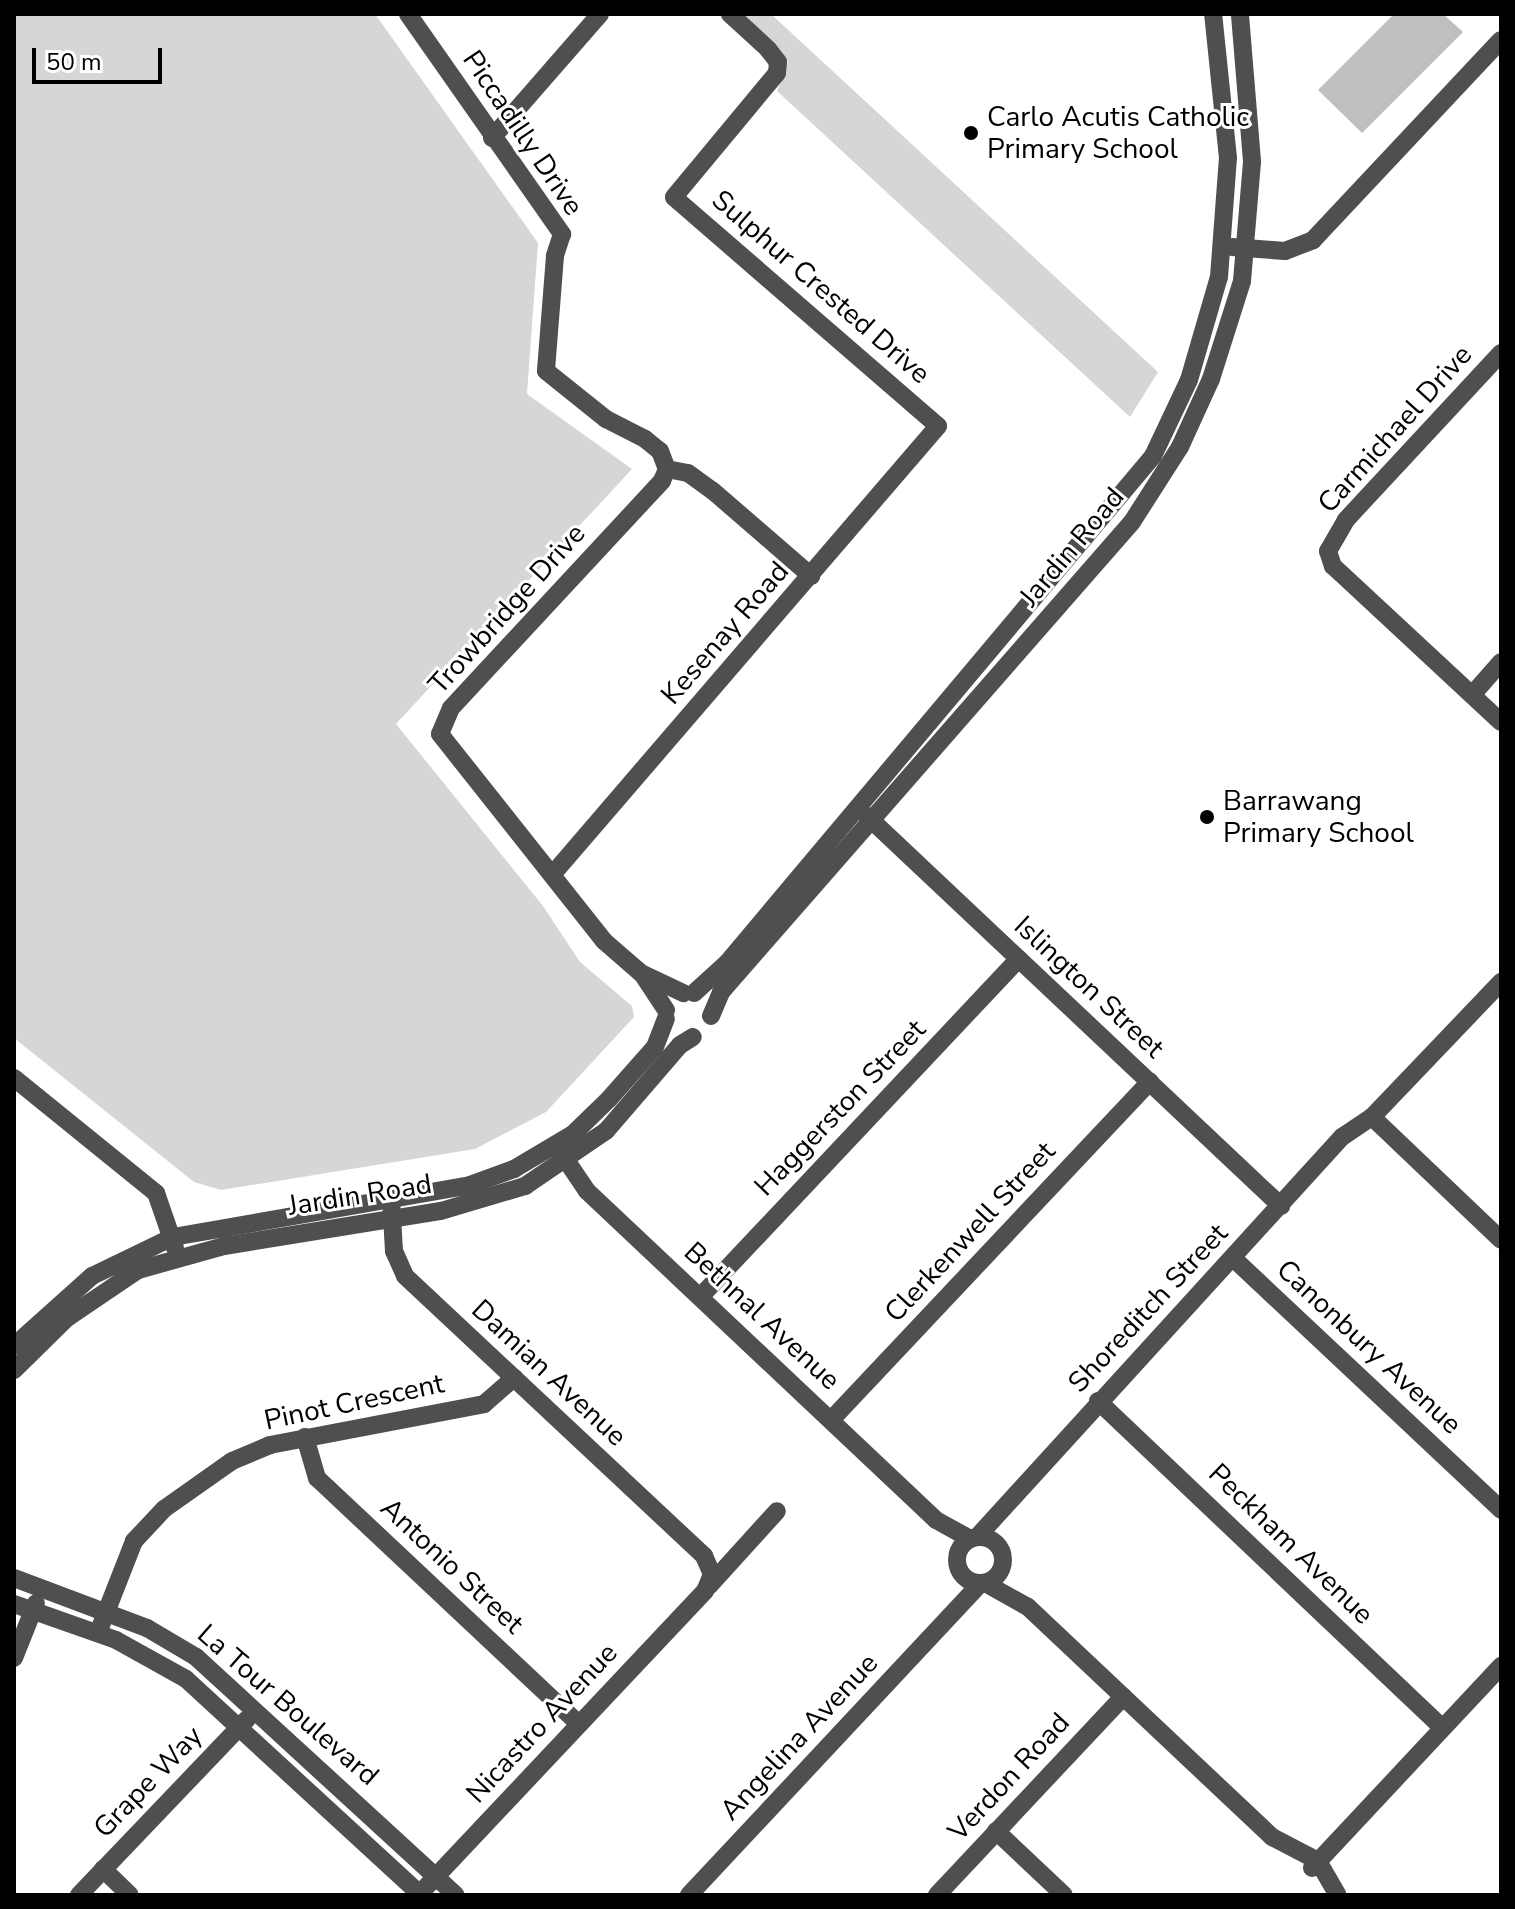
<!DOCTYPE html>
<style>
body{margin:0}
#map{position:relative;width:1515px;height:1909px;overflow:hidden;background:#fff;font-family:"Nunito Sans",sans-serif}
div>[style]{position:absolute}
.green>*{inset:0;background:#d6d6d6}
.building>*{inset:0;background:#bfbfbf}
.minor>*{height:18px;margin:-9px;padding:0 9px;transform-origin:9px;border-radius:9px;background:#4f4f4f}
.minor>.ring{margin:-9px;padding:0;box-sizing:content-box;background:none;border:18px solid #4f4f4f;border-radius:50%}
.dots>*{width:22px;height:22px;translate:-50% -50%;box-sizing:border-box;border:4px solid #fff;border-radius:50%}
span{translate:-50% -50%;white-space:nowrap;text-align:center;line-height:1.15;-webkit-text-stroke:6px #fff;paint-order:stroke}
.poi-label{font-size:28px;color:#000}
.left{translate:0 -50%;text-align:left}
.street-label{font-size:28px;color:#000}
.frame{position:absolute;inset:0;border:16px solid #000;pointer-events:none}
.scale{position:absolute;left:32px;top:48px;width:130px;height:36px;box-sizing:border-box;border:4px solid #000;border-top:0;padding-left:10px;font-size:24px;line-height:28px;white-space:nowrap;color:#000;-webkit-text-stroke:6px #fff;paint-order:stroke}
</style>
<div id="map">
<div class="green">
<div style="clip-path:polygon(14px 14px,375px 14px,538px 243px,527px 394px,632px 469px,396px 724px,543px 906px,580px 962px,632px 1006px,634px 1017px,546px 1112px,475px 1149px,221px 1190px,194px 1182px,14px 1038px)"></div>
<div style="clip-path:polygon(742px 14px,771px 14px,1158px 372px,1130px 417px,777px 91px,788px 62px)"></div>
</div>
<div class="building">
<div style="clip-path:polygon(1394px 14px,1443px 14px,1463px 32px,1362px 133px,1318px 90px)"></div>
</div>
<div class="minor">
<div style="left:408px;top:14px;width:269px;rotate:55deg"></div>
<div style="left:562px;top:234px;width:23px;rotate:108deg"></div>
<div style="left:555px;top:256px;width:115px;rotate:94.5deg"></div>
<div style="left:546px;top:371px;width:77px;rotate:38.7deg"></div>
<div style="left:606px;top:419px;width:44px;rotate:27.1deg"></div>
<div style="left:645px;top:439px;width:19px;rotate:39deg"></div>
<div style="left:660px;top:451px;width:19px;rotate:69deg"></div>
<div style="left:492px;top:138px;width:164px;rotate:-48.9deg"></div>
<div style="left:1232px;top:247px;width:53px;rotate:4.3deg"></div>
<div style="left:1285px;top:251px;width:30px;rotate:-21deg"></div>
<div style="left:1313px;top:240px;width:274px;rotate:-46.8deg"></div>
<div style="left:1501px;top:353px;width:228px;rotate:132.9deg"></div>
<div style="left:1346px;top:520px;width:36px;rotate:120deg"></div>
<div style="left:1328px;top:551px;width:16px;rotate:72deg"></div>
<div style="left:1333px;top:566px;width:229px;rotate:42.9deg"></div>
<div style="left:667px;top:469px;width:13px;rotate:113deg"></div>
<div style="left:662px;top:481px;width:310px;rotate:132.9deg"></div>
<div style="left:451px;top:708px;width:28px;rotate:113deg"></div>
<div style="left:440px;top:734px;width:264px;rotate:51.6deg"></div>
<div style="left:604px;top:941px;width:49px;rotate:40.9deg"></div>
<div style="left:641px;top:973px;width:47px;rotate:25.5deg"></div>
<div style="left:667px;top:469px;width:21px;rotate:11deg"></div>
<div style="left:688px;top:473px;width:31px;rotate:36deg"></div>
<div style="left:713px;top:491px;width:130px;rotate:40.9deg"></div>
<div style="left:1472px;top:695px;width:44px;rotate:-48.7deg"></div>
<div style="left:867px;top:816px;width:569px;rotate:43.29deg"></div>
<div style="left:552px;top:875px;width:592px;rotate:-49.31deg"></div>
<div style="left:938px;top:426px;width:349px;rotate:-139.1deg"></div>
<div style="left:674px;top:197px;width:161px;rotate:-50.3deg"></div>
<div style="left:777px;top:73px;width:11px;rotate:-85deg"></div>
<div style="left:778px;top:62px;width:16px;rotate:-128deg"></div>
<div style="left:768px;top:49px;width:52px;rotate:-137.4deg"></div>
<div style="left:643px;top:975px;width:42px;rotate:56.7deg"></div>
<div style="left:694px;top:993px;width:45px;rotate:-42.3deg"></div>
<div style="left:727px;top:963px;width:662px;rotate:-49.96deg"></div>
<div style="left:1153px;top:456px;width:84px;rotate:-64.7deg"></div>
<div style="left:1189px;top:380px;width:107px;rotate:-73.8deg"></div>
<div style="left:1219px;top:277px;width:119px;rotate:-85.7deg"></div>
<div style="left:1228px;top:158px;width:145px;rotate:-95.9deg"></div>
<div style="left:711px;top:1016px;width:26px;rotate:-67deg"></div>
<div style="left:721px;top:992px;width:624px;rotate:-48.83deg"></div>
<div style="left:1132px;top:522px;width:89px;rotate:-57.4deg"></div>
<div style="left:1180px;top:447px;width:75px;rotate:-65.5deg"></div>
<div style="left:1211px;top:379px;width:103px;rotate:-72.4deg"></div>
<div style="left:1242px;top:281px;width:120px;rotate:-85.2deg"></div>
<div style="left:1252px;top:161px;width:147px;rotate:-94.7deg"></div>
<div style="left:14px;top:1078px;width:183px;rotate:39deg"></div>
<div style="left:156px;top:1193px;width:58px;rotate:70.9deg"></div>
<div style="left:1372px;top:1117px;width:178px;rotate:43.6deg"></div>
<div style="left:560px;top:1151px;width:48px;rotate:56deg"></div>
<div style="left:587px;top:1191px;width:480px;rotate:43.3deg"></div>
<div style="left:936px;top:1520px;width:39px;rotate:29deg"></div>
<div style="left:391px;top:1199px;width:52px;rotate:86.7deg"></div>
<div style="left:394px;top:1251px;width:27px;rotate:66deg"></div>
<div style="left:405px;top:1276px;width:410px;rotate:43.1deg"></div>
<div style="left:704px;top:1556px;width:20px;rotate:66deg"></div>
<div style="left:712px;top:1574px;width:18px;rotate:112deg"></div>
<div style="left:705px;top:1591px;width:417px;rotate:133.3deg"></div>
<div style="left:1233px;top:1258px;width:368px;rotate:43.2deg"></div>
<div style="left:701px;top:1296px;width:463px;rotate:-46.7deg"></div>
<div style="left:14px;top:1346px;width:105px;rotate:-41.9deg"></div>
<div style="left:92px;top:1276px;width:90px;rotate:-25.7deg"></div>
<div style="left:173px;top:1237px;width:302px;rotate:-9.9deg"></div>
<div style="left:470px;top:1185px;width:47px;rotate:-20deg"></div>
<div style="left:514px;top:1169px;width:69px;rotate:-30.7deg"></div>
<div style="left:573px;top:1134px;width:50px;rotate:-44.2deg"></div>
<div style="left:609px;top:1099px;width:69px;rotate:-48.5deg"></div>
<div style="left:655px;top:1047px;width:30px;rotate:-69deg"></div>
<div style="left:14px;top:1370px;width:74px;rotate:-44.5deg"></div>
<div style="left:67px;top:1318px;width:86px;rotate:-34.1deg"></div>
<div style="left:138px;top:1270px;width:89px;rotate:-15.6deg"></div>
<div style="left:224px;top:1246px;width:220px;rotate:-9.2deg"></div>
<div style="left:441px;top:1211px;width:88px;rotate:-16.6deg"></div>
<div style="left:525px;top:1186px;width:98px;rotate:-34.2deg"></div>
<div style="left:606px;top:1131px;width:113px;rotate:-49.3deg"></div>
<div style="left:680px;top:1045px;width:15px;rotate:-32deg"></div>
<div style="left:1098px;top:1401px;width:475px;rotate:43.5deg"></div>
<div style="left:831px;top:1420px;width:465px;rotate:-46.7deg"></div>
<div style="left:305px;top:1437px;width:43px;rotate:73.7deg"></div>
<div style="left:317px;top:1478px;width:359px;rotate:43.2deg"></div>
<div style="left:978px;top:1536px;width:540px;rotate:-47.63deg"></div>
<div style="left:1342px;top:1137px;width:36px;rotate:-34deg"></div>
<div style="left:1372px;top:1117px;width:187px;rotate:-46.3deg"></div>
<div class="ring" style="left:957px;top:1537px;width:28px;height:28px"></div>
<div style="left:14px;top:1578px;width:142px;rotate:20.6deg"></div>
<div style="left:147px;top:1628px;width:57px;rotate:30.6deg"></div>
<div style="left:196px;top:1657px;width:352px;rotate:42.5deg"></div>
<div style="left:985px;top:1583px;width:49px;rotate:29.2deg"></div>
<div style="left:1028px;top:1607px;width:335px;rotate:43.3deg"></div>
<div style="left:1272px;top:1837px;width:52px;rotate:27.6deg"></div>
<div style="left:1318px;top:1861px;width:39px;rotate:60deg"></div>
<div style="left:709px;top:1586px;width:101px;rotate:-47.8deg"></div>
<div style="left:14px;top:1604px;width:108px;rotate:19.4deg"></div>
<div style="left:116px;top:1640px;width:80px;rotate:29.1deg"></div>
<div style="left:186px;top:1679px;width:319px;rotate:42.6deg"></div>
<div style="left:98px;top:1633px;width:99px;rotate:-68.6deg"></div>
<div style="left:134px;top:1541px;width:44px;rotate:-46.8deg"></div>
<div style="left:164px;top:1509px;width:83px;rotate:-35.2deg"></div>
<div style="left:232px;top:1461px;width:41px;rotate:-22.8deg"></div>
<div style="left:270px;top:1445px;width:218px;rotate:-10.8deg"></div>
<div style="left:484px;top:1404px;width:40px;rotate:-41deg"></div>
<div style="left:14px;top:1658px;width:59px;rotate:-68.2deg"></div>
<div style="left:996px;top:1831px;width:93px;rotate:43.3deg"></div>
<div style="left:1312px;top:1868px;width:277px;rotate:-46.9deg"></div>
<div style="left:103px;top:1869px;width:37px;rotate:44deg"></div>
<div style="left:79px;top:1895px;width:243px;rotate:-46.3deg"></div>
<div style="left:689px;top:1895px;width:427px;rotate:-46.9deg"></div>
<div style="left:937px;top:1895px;width:272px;rotate:-46.8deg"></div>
</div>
<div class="dots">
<div style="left:971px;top:133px;background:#000"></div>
<div style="left:1207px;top:817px;background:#000"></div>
</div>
<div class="poi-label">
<span class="left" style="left:987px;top:133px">Carlo Acutis Catholic<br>Primary School</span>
<span class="left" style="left:1223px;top:817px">Barrawang<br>Primary School</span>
</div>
<div class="street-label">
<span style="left:523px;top:133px;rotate:56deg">Piccadilly Drive</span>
<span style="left:821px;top:287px;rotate:41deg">Sulphur Crested Drive</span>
<span style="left:1395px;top:429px;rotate:-48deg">Carmichael Drive</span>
<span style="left:1072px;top:547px;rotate:-50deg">Jardin Road</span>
<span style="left:507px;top:609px;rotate:-48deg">Trowbridge Drive</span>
<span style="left:725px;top:633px;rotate:-49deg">Kesenay Road</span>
<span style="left:1089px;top:987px;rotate:43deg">Islington Street</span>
<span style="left:840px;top:1108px;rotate:-46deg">Haggerston Street</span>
<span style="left:360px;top:1195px;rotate:-9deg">Jardin Road</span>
<span style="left:970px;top:1232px;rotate:-47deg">Clerkenwell Street</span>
<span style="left:1148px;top:1308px;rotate:-47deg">Shoreditch Street</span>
<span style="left:762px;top:1316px;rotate:43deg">Bethnal Avenue</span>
<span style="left:1369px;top:1347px;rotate:43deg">Canonbury Avenue</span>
<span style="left:549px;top:1373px;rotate:43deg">Damian Avenue</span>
<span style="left:354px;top:1402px;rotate:-12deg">Pinot Crescent</span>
<span style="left:1291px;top:1544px;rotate:44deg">Peckham Avenue</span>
<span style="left:452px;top:1566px;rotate:43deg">Antonio Street</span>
<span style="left:288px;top:1705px;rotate:41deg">La Tour Boulevard</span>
<span style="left:542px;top:1723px;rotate:-47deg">Nicastro Avenue</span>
<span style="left:799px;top:1737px;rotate:-47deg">Angelina Avenue</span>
<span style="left:1009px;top:1777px;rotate:-47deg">Verdon Road</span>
<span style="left:148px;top:1782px;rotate:-46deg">Grape Way</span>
</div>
<div class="frame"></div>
<div class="scale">50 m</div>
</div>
